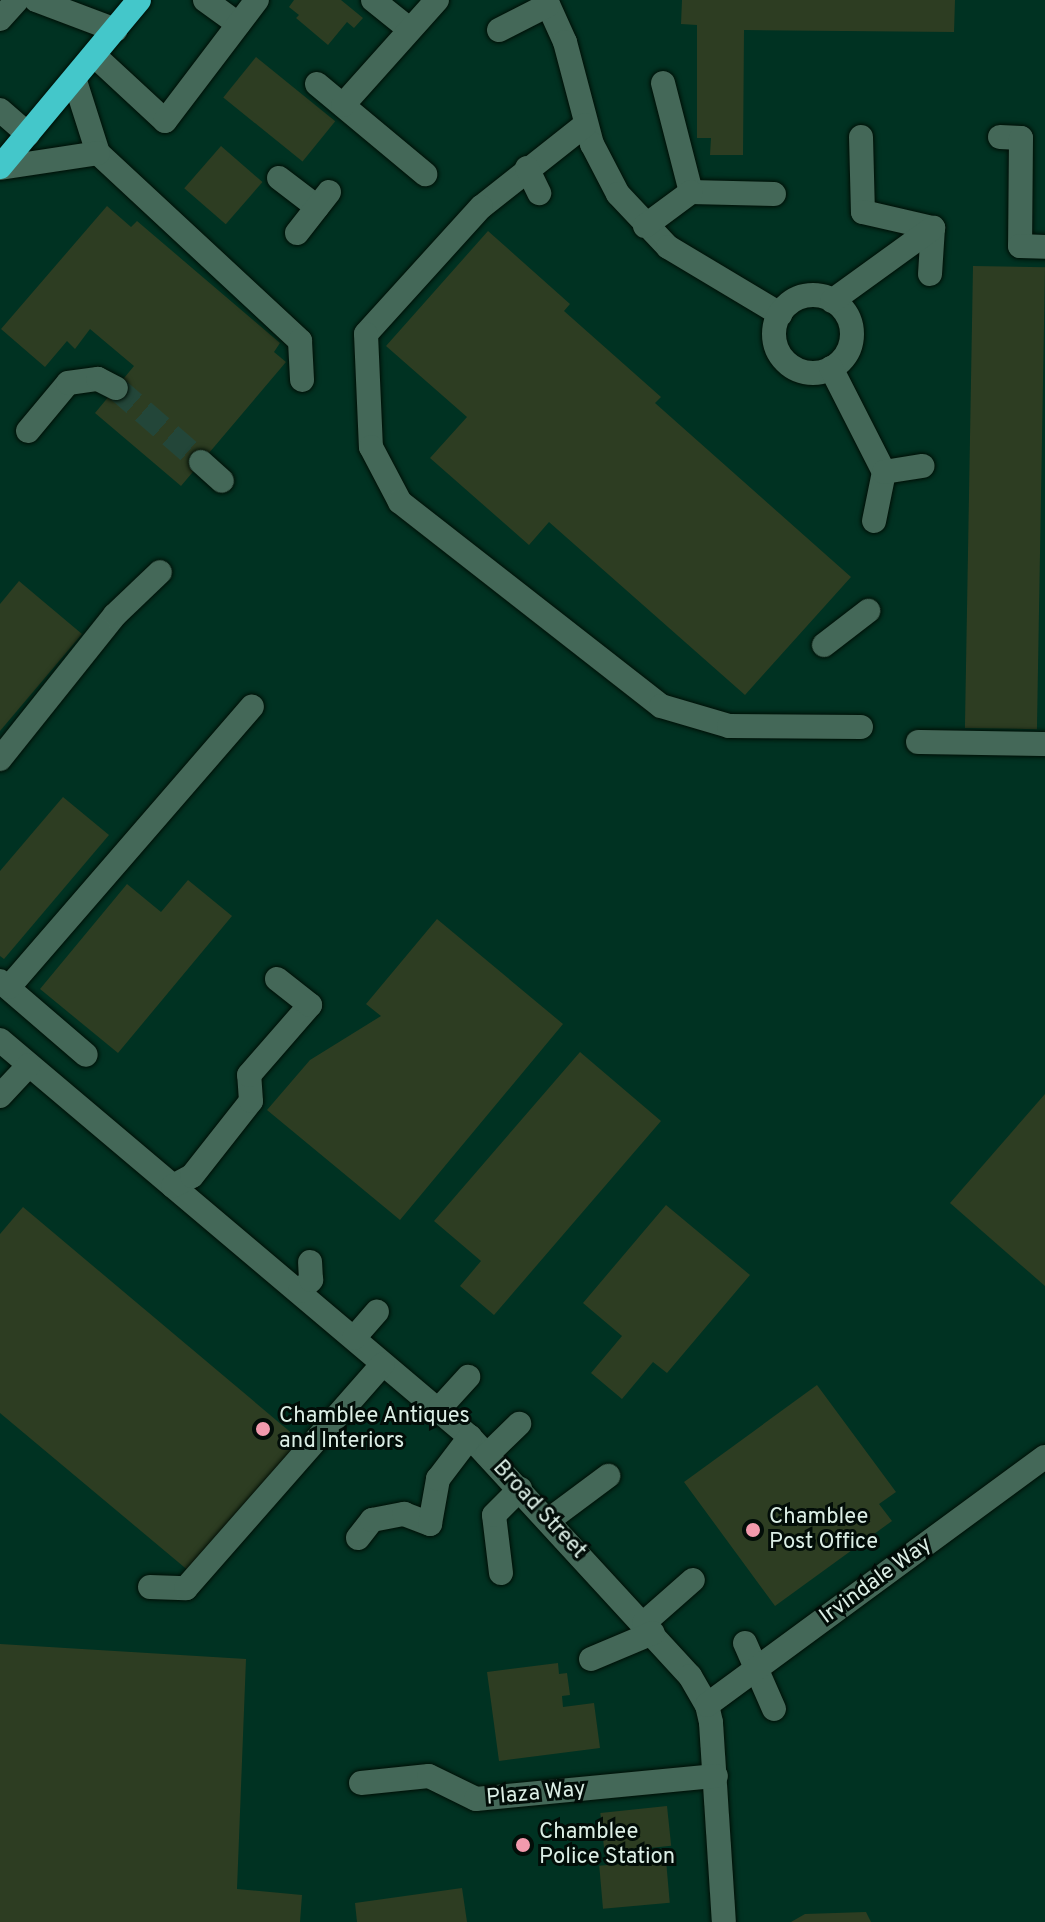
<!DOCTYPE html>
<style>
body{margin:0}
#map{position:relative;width:1045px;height:1922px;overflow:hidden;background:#02281b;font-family:Overpass,sans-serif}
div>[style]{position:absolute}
.built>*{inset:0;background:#003222;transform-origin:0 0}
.building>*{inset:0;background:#2d3d22;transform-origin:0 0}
.minor-tunnel>*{height:24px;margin-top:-12px;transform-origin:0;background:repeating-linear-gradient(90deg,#234639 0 24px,transparent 0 36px)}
.roads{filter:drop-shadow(0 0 2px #000f06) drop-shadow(0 0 2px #000f06)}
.minor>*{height:24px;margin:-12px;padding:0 12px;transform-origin:12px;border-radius:12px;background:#446858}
.minor>.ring{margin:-12px;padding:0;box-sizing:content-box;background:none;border:24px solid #446858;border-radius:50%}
.highway>*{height:24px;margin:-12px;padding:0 12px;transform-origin:12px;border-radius:12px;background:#44c7ca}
.dots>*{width:22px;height:22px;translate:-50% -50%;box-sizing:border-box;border:4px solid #020d08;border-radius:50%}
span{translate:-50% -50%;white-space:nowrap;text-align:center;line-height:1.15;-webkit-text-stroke:6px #020d08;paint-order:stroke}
.poi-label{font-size:22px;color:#dbeee5}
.left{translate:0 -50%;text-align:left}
.street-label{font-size:22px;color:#dbeee5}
</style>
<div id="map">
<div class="built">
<div style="left:0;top:0;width:1045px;height:1922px"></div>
</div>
<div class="building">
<div style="clip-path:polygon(294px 0,341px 0,363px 18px,354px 28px,347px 22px,328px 45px,296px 18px,299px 15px,289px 7px)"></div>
<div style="clip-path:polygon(682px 0,955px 0,954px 32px,744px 30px,743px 155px,710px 155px,711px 138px,697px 138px,697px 25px,681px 24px)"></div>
<div style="left:256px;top:57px;width:102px;height:52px;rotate:39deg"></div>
<div style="left:221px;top:146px;width:55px;height:56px;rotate:41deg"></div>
<div style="clip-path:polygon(107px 206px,131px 227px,137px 221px,280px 343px,274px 352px,286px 362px,181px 486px,95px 413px,134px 366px,90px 329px,75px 349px,67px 341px,45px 367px,1px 329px)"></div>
<div style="clip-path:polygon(488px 231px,570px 304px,564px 311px,661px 397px,655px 403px,851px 577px,745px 695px,549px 522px,529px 545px,430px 458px,467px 417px,386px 346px)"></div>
<div style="left:973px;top:266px;width:72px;height:462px;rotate:1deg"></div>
<div style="clip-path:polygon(19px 581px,82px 634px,0 731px,0 604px)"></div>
<div style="clip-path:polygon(63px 797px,109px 835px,4px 959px,0 956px,0 871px)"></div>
<div style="clip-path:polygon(188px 880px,232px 916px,118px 1053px,40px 989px,127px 884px,161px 912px)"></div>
<div style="clip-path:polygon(437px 919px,563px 1024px,400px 1220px,267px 1110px,310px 1060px,381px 1016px,366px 1004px)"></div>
<div style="clip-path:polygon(580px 1052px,661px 1121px,494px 1315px,460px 1286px,481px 1261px,434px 1221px)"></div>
<div style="clip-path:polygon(1045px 1094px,1045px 1286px,950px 1203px)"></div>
<div style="clip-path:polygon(666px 1205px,750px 1275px,667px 1373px,653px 1362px,622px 1399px,591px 1373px,622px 1336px,583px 1303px)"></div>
<div style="clip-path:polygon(23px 1207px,301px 1441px,190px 1572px,0 1413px,0 1234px)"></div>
<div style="clip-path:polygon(817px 1385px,896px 1492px,879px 1504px,892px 1521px,775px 1606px,684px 1482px)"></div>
<div style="clip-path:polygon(0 1644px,246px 1659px,237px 1889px,302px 1895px,300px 1922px,0 1922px)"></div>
<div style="clip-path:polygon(558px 1663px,559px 1674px,567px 1673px,570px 1695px,562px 1696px,563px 1707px,594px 1703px,600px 1748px,499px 1761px,487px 1672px)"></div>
<div style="left:667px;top:1806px;width:40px;height:67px;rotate:84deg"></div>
<div style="left:666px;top:1860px;width:43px;height:67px;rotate:85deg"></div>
<div style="clip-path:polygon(462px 1888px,467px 1922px,357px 1922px,355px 1903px)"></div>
<div style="clip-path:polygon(866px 1912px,871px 1922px,791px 1922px,805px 1914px)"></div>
</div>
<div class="minor-tunnel">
<div style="left:116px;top:388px;width:113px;rotate:41deg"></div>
</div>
<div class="roads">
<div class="minor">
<div style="left:36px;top:0;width:85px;rotate:20.6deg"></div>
<div style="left:205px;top:0;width:41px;rotate:36deg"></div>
<div style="left:373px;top:0;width:45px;rotate:38.7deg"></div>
<div style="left:546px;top:0;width:46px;rotate:65.7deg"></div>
<div style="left:565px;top:42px;width:106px;rotate:75.2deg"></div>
<div style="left:592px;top:144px;width:56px;rotate:62.5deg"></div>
<div style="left:618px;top:194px;width:73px;rotate:46.7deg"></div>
<div style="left:668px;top:247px;width:131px;rotate:30.9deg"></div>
<div style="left:0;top:19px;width:25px;rotate:-48deg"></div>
<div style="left:499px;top:30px;width:55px;rotate:-27deg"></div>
<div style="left:96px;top:57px;width:94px;rotate:42.8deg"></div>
<div style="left:165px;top:121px;width:152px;rotate:-52.8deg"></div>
<div style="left:75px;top:81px;width:76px;rotate:72.3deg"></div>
<div style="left:98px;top:153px;width:276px;rotate:42.9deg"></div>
<div style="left:300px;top:341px;width:39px;rotate:87deg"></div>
<div style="left:663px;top:83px;width:113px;rotate:75.6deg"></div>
<div style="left:691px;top:192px;width:83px;rotate:1.4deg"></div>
<div style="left:317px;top:84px;width:141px;rotate:39.8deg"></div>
<div style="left:343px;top:105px;width:141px;rotate:-48.2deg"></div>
<div style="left:0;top:110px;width:37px;rotate:41deg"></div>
<div style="left:585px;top:125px;width:132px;rotate:141.7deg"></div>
<div style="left:481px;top:207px;width:171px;rotate:132.2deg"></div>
<div style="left:366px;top:334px;width:113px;rotate:87.5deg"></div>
<div style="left:371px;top:447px;width:62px;rotate:62.2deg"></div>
<div style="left:400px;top:502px;width:331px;rotate:38deg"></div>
<div style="left:661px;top:706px;width:71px;rotate:16.4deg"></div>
<div style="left:729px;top:726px;width:132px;rotate:0.4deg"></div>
<div style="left:861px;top:137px;width:75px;rotate:88.5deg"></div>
<div style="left:863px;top:212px;width:72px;rotate:12.9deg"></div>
<div style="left:1000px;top:137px;width:21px;rotate:3deg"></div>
<div style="left:1021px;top:138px;width:108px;rotate:90.5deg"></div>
<div style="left:1020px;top:246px;width:25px;rotate:2deg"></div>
<div style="left:0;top:168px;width:99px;rotate:-8.7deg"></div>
<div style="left:527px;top:168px;width:28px;rotate:64deg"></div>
<div style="left:279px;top:178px;width:48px;rotate:37.3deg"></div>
<div style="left:645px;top:226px;width:57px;rotate:-36.5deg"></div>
<div style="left:297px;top:233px;width:52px;rotate:-52deg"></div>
<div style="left:930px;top:274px;width:46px;rotate:-86.3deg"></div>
<div class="ring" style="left:774px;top:295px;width:54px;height:54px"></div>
<div style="left:832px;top:301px;width:125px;rotate:-35.9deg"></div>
<div style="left:831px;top:368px;width:117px;rotate:63deg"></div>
<div style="left:884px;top:472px;width:50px;rotate:101.5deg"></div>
<div style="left:28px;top:431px;width:62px;rotate:-50.2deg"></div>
<div style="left:68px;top:383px;width:30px;rotate:-8deg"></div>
<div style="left:98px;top:379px;width:20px;rotate:27deg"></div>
<div style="left:201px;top:462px;width:28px;rotate:42deg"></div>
<div style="left:884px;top:472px;width:39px;rotate:-9deg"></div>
<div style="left:824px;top:645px;width:56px;rotate:-37.7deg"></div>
<div style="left:918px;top:742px;width:127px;rotate:0.9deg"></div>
<div style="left:0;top:759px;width:184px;rotate:-51.4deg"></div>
<div style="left:115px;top:615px;width:62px;rotate:-43.7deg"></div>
<div style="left:0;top:981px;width:113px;rotate:40.7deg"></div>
<div style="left:9px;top:987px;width:371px;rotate:-49.1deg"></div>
<div style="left:0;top:1040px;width:615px;rotate:40.19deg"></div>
<div style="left:470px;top:1437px;width:325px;rotate:47.4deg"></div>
<div style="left:690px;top:1676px;width:34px;rotate:60deg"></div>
<div style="left:707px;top:1705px;width:18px;rotate:77deg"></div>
<div style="left:711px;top:1723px;width:199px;rotate:86.3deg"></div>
<div style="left:0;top:1096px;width:42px;rotate:-46.9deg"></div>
<div style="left:173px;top:1186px;width:21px;rotate:-28deg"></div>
<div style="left:192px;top:1176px;width:95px;rotate:-51.8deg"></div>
<div style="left:251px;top:1101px;width:26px;rotate:-94deg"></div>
<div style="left:249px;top:1075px;width:93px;rotate:-48.9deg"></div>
<div style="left:310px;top:1005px;width:42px;rotate:-141.8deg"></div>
<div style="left:300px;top:1291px;width:16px;rotate:-45deg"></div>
<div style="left:311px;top:1280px;width:18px;rotate:-93deg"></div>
<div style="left:354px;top:1338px;width:35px;rotate:-49deg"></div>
<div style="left:438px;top:1410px;width:45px;rotate:-47.7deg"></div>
<div style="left:487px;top:1455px;width:45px;rotate:-44.1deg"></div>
<div style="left:549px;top:1520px;width:74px;rotate:-36.7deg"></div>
<div style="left:358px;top:1538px;width:23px;rotate:-52deg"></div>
<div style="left:372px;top:1520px;width:33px;rotate:-11deg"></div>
<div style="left:404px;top:1514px;width:28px;rotate:21deg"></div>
<div style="left:430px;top:1524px;width:46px;rotate:-79.9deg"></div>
<div style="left:438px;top:1479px;width:53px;rotate:-52.7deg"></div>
<div style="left:501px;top:1573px;width:58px;rotate:-96.9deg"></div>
<div style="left:494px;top:1515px;width:37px;rotate:-45deg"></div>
<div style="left:150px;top:1587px;width:36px;rotate:2deg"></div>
<div style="left:186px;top:1588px;width:298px;rotate:-48.7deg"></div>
<div style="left:644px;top:1623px;width:65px;rotate:-41.3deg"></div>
<div style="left:745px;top:1643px;width:72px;rotate:66.3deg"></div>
<div style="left:591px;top:1659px;width:67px;rotate:-22.8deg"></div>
<div style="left:707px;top:1705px;width:419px;rotate:-36.3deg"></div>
<div style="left:361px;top:1783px;width:68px;rotate:-5.9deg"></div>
<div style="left:429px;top:1776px;width:52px;rotate:26.1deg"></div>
<div style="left:476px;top:1799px;width:241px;rotate:-5.5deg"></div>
</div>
<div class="highway">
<div style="left:0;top:167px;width:217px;rotate:-50.2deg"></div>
</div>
</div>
<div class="dots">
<div style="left:263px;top:1429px;background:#f29aad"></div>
<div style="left:753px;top:1530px;background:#f29aad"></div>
<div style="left:523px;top:1845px;background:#f29aad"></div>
</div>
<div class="poi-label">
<span class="left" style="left:279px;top:1429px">Chamblee Antiques<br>and Interiors</span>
<span class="left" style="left:769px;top:1530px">Chamblee<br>Post Office</span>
<span class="left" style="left:539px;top:1845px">Chamblee<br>Police Station</span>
</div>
<div class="street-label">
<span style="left:539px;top:1510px;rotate:47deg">Broad Street</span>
<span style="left:876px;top:1581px;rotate:-36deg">Irvindale Way</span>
<span style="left:536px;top:1794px;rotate:-5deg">Plaza Way</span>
</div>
</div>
